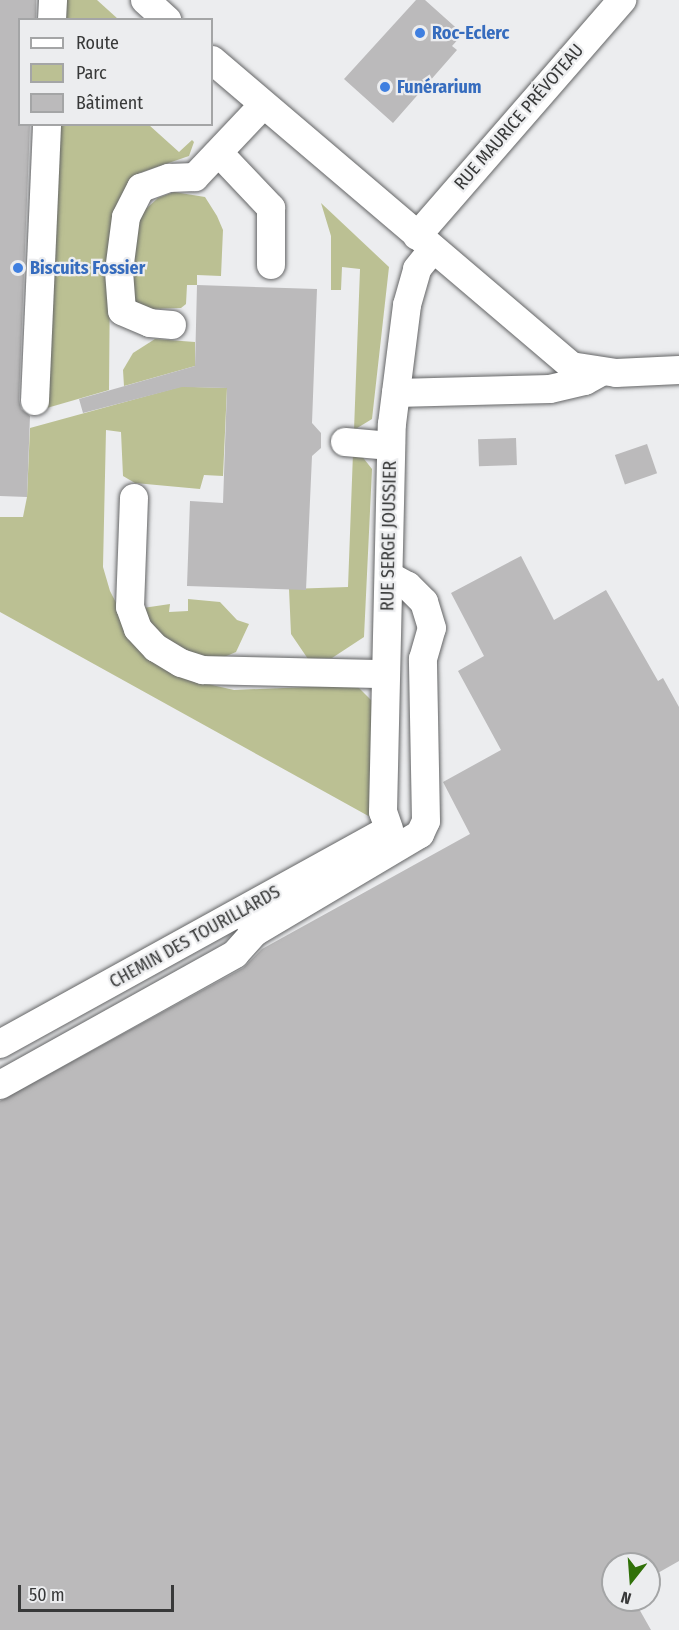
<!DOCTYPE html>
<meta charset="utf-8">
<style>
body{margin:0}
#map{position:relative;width:679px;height:1630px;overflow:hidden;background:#ecedef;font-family:"Fira Sans Condensed",sans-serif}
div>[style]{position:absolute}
.green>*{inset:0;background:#bbc093}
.building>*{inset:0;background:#bbbabb;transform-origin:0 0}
.roads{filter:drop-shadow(0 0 2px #646566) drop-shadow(0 0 2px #646566)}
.minor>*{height:28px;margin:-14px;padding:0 14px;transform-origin:14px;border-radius:14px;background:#fff}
.dots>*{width:16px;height:16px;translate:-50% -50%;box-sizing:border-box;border:3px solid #ecedef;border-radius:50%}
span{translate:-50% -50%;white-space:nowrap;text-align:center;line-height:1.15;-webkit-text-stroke:4.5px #ecedef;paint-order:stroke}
.shop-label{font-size:18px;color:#366cbe;font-weight:700}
.left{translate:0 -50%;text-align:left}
.street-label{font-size:18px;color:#383939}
.legend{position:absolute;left:18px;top:18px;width:195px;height:108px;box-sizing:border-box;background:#ecedef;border:2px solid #a4a5a6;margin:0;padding:8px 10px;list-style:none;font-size:18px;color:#383939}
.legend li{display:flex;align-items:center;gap:12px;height:30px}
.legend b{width:30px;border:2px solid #a4a5a6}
.north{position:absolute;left:601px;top:1552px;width:60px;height:60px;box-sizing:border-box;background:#ecedef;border:2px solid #a4a5a6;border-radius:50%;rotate:197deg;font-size:16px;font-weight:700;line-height:24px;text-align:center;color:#383939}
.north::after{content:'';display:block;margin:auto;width:21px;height:27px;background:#317109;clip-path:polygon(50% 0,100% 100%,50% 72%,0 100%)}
.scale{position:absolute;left:18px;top:1585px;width:156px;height:27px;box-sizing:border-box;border:3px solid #383939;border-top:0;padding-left:8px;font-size:18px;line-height:21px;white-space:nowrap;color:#383939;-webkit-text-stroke:4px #ecedef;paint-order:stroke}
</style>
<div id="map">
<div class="green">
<div style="clip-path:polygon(59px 0,97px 0,118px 19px,63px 19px)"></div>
<div style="clip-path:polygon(57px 125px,149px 125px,179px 152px,192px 140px,194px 142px,189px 156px,139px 173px,129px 184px,110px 271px,109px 390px,40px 410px)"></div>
<div style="clip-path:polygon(174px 192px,205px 197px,217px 216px,223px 230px,221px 276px,197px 275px,197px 285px,187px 285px,186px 304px,181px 308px,148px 309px,135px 304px,127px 246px,138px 216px,158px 198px)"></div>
<div style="clip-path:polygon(321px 203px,389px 267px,372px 419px,354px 430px,360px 269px,342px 267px,341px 290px,331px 290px,331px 236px)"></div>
<div style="clip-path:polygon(155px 339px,195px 342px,195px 366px,124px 386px,123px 370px,133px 353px)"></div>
<div style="clip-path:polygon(194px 383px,194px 387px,227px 388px,223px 476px,204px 475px,200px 489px,135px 483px,123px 476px,121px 432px,106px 430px,103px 567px,110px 591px,125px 620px,178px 670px,212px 685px,234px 690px,356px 685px,380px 709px,372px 818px,0 612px,0 517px,23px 517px,27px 497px,30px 428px)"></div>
<div style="clip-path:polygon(353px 453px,361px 455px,372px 469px,364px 637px,332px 658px,308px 659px,291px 634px,289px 589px,348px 587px)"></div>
<div style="clip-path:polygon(188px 599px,220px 602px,237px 620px,249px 624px,236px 652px,210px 663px,161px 643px,143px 608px,170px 604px,169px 612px,188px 611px)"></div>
</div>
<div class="building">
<div style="clip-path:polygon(0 0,36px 0,36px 20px,20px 20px,20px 124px,30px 124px,19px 400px,21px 409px,30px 416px,27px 497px,0 496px)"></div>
<div style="clip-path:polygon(416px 0,425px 0,463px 34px,452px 46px,457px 50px,393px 123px,344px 79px)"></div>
<div style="clip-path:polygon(197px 285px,317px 289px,312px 423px,321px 433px,321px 448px,312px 456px,306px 590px,187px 586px,190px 501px,223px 503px,227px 388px,182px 387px,83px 413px,79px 399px,195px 366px)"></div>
<div style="left:516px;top:438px;width:27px;height:38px;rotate:88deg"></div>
<div style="left:647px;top:444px;width:31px;height:34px;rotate:71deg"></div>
<div style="clip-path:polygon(521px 556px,554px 620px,606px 590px,658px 681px,663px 678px,679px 707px,679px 1561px,649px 1578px,649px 1564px,613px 1564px,613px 1598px,609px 1600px,634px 1600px,651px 1630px,0 1630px,0 1101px,243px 968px,262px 949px,470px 834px,443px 782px,501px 750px,458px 671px,484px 656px,451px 593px)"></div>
</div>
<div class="roads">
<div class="minor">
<div style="left:145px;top:0;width:30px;rotate:42deg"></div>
<div style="left:52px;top:20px;width:20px;rotate:-87deg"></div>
<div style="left:212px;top:60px;width:472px;rotate:40.4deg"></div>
<div style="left:571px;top:366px;width:46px;rotate:8.8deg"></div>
<div style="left:616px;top:373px;width:63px;rotate:-2.7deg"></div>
<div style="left:219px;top:153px;width:76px;rotate:46.6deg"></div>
<div style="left:271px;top:208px;width:57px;rotate:90deg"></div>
<div style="left:417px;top:236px;width:313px;rotate:-49deg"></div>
<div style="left:172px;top:325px;width:22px;rotate:-175deg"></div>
<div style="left:150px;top:323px;width:30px;rotate:-157deg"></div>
<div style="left:122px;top:311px;width:40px;rotate:-94.3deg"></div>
<div style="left:119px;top:271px;width:54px;rotate:-82.6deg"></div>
<div style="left:126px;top:217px;width:33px;rotate:-63deg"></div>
<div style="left:141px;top:188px;width:30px;rotate:-20deg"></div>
<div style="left:169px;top:178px;width:26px;rotate:-2deg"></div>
<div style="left:195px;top:177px;width:99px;rotate:-46.6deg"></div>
<div style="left:396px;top:393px;width:154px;rotate:-1.5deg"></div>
<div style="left:550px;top:389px;width:36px;rotate:-13deg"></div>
<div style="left:585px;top:381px;width:18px;rotate:-29deg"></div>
<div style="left:35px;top:401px;width:277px;rotate:-87.5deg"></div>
<div style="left:345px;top:442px;width:46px;rotate:5deg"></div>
<div style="left:134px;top:498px;width:109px;rotate:92.1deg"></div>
<div style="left:130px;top:607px;width:23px;rotate:70deg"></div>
<div style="left:138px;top:629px;width:26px;rotate:47deg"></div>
<div style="left:156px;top:648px;width:29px;rotate:31deg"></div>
<div style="left:181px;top:663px;width:23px;rotate:18deg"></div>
<div style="left:203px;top:670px;width:183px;rotate:1.3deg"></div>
<div style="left:255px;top:932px;width:192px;rotate:-30.7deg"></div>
<div style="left:420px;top:834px;width:14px;rotate:-65deg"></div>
<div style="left:426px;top:821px;width:162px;rotate:-91.1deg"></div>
<div style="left:423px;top:659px;width:32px;rotate:-74deg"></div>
<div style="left:432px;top:628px;width:27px;rotate:-107deg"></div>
<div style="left:424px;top:602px;width:23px;rotate:-135deg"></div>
<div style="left:408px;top:586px;width:21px;rotate:-152deg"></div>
<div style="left:0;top:1044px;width:444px;rotate:-28.9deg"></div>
<div style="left:389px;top:829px;width:18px;rotate:-109deg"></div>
<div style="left:383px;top:812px;width:388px;rotate:-88.7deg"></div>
<div style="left:392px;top:424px;width:120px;rotate:-82.8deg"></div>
<div style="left:407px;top:305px;width:37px;rotate:-74deg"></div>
<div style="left:417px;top:269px;width:26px;rotate:-51deg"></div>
<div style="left:0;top:1085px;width:269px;rotate:-29.1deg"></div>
<div style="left:235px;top:954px;width:30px;rotate:-48deg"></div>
<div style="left:255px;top:932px;width:19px;rotate:-118deg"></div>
</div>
</div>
<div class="dots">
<div style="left:420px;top:33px;background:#3f7fe0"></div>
<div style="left:385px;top:87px;background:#3f7fe0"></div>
<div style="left:18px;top:268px;background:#3f7fe0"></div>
</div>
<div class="shop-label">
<span class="left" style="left:432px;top:33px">Roc-Eclerc</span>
<span class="left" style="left:397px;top:87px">Funérarium</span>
<span class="left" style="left:30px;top:268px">Biscuits Fossier</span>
</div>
<div class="street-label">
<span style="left:519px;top:117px;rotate:-49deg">RUE MAURICE PRÉVOTEAU</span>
<span style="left:389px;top:536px;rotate:-89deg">RUE SERGE JOUSSIER</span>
<span style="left:195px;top:937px;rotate:-29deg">CHEMIN DES TOURILLARDS</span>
</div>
<ul class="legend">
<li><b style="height:8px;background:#fff"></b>Route</li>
<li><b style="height:16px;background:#bbc093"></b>Parc</li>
<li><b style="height:16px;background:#bbbabb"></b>Bâtiment</li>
</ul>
<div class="north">N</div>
<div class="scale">50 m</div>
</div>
